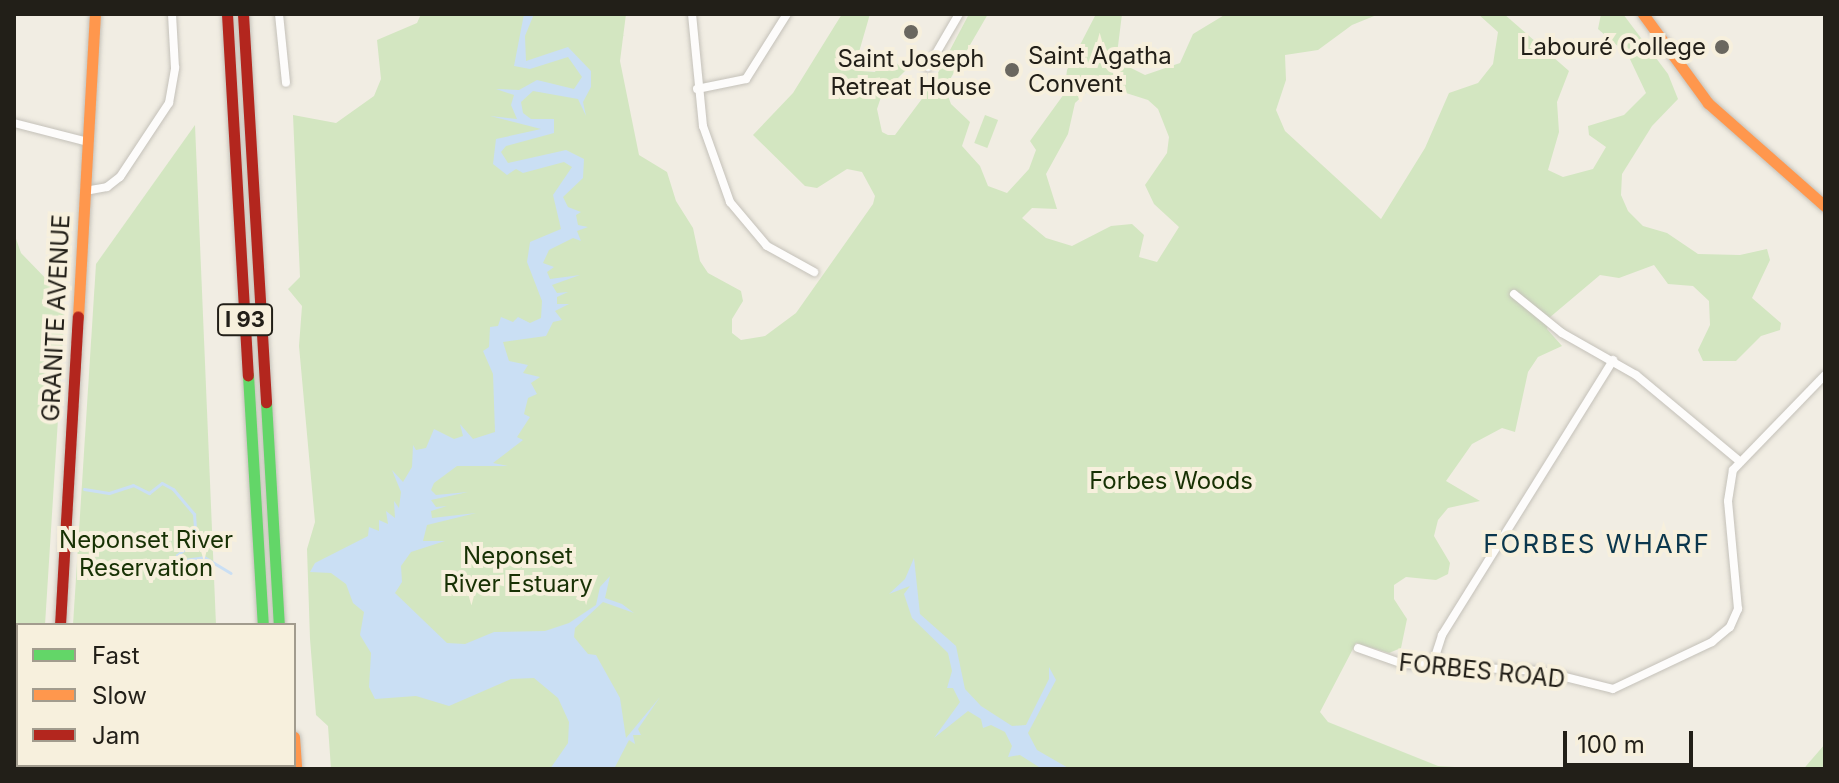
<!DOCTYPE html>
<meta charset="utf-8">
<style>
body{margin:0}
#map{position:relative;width:1839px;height:783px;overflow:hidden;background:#f1ede3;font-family:Inter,sans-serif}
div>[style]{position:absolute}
.green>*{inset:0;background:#d3e6c1;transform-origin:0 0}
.water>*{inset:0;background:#cadff4}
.stream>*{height:3px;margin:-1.5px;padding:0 1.5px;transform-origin:1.5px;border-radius:1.5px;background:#cadff4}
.roads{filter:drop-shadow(0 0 2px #c4c1b9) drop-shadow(0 0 2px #c4c1b9)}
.street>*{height:8px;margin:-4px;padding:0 4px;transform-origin:4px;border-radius:4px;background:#fdfcfb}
.fast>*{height:11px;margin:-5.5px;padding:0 5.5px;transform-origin:5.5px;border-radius:5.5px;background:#63d668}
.slow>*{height:11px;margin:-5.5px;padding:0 5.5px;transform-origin:5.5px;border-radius:5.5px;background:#ff974d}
.jam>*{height:11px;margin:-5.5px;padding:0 5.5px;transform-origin:5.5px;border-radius:5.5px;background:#b3261e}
.dots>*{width:22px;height:22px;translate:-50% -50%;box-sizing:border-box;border:4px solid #f7f0dd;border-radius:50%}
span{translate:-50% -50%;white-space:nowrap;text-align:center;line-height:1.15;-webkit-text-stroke:8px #f7f0dd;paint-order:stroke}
.shield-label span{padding:2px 6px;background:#f7f0dd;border:2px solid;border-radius:6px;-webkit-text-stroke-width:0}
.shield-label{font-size:22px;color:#221f18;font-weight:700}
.poi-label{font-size:24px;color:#221f18}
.right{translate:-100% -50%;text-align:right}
.left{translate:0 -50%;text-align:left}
.street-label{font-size:24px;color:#221f18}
.park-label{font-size:24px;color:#173104}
.neighbourhood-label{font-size:26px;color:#0b374d;letter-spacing:2px}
.frame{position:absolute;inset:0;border:16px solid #221f18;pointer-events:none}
.legend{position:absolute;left:16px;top:623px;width:280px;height:144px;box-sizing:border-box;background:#f7f0dd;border:2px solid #a29c8e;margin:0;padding:10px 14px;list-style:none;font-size:24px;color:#221f18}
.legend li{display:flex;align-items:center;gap:16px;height:40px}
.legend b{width:40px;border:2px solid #a29c8e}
.scale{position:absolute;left:1563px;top:731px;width:130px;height:36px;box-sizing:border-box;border:4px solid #221f18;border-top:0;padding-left:10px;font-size:24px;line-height:28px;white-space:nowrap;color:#221f18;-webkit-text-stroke:6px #f7f0dd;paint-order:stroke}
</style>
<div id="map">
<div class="green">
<div style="clip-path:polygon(evenodd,421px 14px,626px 14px,620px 61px,639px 155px,667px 172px,676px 201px,693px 228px,700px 261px,708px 273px,741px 291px,743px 301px,732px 319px,732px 333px,741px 340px,765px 336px,796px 313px,873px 204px,875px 196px,862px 172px,847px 169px,817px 188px,805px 186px,753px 135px,793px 93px,842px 14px,870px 14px,859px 52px,861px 71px,875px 72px,884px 55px,906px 70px,882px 94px,877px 109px,882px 132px,888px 135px,895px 135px,930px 88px,969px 14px,988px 14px,945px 88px,951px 104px,970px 122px,962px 146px,980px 166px,988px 186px,1007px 193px,1029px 169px,1036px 150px,1030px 141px,1064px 94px,1067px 70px,1096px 14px,1122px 14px,1117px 54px,1121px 63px,1145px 75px,1180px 63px,1193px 34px,1226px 14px,1379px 14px,1352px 25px,1318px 50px,1285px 55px,1286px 80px,1276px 110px,1285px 131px,1381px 219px,1425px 148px,1449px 93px,1478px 83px,1493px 64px,1498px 32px,1478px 14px,1504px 14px,1569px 71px,1557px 102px,1559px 132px,1548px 170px,1563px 177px,1593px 169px,1606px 147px,1589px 135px,1588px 126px,1624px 115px,1646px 93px,1628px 55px,1598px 29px,1601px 14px,1623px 14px,1668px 74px,1678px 99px,1652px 126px,1622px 174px,1621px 195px,1628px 211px,1643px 226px,1667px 233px,1698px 254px,1740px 255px,1767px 249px,1770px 260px,1752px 298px,1781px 323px,1780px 330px,1761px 336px,1736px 361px,1703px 361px,1698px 350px,1710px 325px,1709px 301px,1693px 286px,1668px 284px,1654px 265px,1619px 278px,1600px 275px,1549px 318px,1547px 329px,1562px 346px,1538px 357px,1528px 372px,1515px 432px,1502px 428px,1472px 444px,1446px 481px,1480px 501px,1448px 508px,1438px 520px,1434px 536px,1450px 563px,1448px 574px,1436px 580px,1406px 577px,1394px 585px,1394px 599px,1407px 619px,1401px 648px,1389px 653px,1356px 643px,1320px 712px,1328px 722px,1438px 766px,1488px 769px,331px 769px,328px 726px,316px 715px,310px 639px,307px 549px,315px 522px,299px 346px,302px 306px,288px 289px,300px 277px,293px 115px,336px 123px,374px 96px,381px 79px,377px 40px,417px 23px,421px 14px,1101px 85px,1148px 100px,1158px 109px,1169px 137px,1167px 153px,1145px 185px,1154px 204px,1179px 227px,1157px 262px,1139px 257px,1144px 235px,1132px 224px,1111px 226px,1072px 246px,1046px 238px,1022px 218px,1032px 208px,1057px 209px,1046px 174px,1068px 134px,1075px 103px,1092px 87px,1101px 85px)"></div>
<div style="left:985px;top:115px;width:14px;height:30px;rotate:21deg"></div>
<div style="clip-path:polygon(195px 125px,216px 625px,73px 625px,96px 264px)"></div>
<div style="clip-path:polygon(14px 233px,21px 253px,53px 286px,56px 305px,65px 308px,45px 625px,18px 625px,18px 765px,46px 769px,14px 769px)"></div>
<div style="clip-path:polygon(1825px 744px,1825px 769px,1804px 769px,1806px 766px)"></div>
<div style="left:76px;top:765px;width:85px;height:4px"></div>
</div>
<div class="water">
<div style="clip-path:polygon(524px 14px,534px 14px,525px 36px,526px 61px,568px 47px,591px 71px,591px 87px,583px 102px,586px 116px,578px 99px,533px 91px,521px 102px,523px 113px,531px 119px,554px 119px,554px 133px,506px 146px,501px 152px,508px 163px,566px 150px,584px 159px,583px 178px,563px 197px,568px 207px,581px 212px,576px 215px,578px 225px,588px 227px,577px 231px,581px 241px,573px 238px,549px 250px,543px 263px,554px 267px,547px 272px,550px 279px,580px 275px,552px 285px,557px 293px,568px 292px,557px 297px,557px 304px,569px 304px,555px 311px,562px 320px,553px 322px,546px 336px,503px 342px,509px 361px,528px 365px,523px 373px,540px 377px,531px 383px,537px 394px,528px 398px,524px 414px,530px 417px,517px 437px,523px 440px,493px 463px,508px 466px,457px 466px,434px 483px,431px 490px,436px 495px,468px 492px,431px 500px,436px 507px,447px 506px,431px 511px,432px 518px,476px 513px,427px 525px,423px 541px,445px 541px,411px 552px,401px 566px,402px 582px,395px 593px,447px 643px,465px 644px,494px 632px,545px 631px,569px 623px,596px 605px,600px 587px,610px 576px,605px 598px,622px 604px,634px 613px,603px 602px,575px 628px,574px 637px,588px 654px,596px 655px,620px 698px,626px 738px,660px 697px,638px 729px,641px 735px,633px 735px,635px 744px,629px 740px,614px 769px,550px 769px,568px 743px,569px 722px,558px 698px,534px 678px,511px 679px,449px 706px,416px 696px,375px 699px,369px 687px,371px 653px,360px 635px,364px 612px,353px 603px,346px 584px,331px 573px,310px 572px,315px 563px,368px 536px,369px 527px,379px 531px,379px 520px,388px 524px,386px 511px,395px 518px,394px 501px,399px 508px,401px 492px,392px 470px,403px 482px,412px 467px,413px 445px,416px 450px,426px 448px,434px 429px,454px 439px,463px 436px,460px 424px,473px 439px,495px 432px,493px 374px,483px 351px,489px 347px,490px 327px,498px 326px,501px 317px,513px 322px,518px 317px,530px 323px,541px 318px,542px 301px,527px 262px,530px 242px,561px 229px,553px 195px,572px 167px,564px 162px,523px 173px,516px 169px,507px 175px,493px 164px,496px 139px,541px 129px,490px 116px,517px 119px,511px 105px,514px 95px,496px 89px,519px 90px,537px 80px,574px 89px,582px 77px,568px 57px,530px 69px,514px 66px)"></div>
<div style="clip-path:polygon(914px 558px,920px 614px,956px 646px,965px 689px,981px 706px,1012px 726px,1026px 725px,1049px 679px,1049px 667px,1056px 680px,1028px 733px,1037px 750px,1070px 769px,1042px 769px,1020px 755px,1008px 757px,1012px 746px,1005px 732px,991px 725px,983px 728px,981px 719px,968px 711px,934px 738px,960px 702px,953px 688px,947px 688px,952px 671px,948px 653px,912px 618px,904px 594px,910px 586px,889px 594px,905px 579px)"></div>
</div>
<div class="stream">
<div style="left:84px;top:489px;width:25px;rotate:9deg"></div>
<div style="left:109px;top:493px;width:25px;rotate:-18deg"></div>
<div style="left:133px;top:485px;width:18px;rotate:27deg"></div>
<div style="left:149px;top:493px;width:16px;rotate:-38deg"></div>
<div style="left:162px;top:483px;width:13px;rotate:29deg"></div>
<div style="left:173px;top:489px;width:33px;rotate:50deg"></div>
<div style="left:194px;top:514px;width:13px;rotate:86deg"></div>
<div style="left:195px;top:527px;width:14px;rotate:90deg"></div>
<div style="left:195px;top:541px;width:23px;rotate:142deg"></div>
<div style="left:177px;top:555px;width:6px;rotate:90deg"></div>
<div style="left:177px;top:561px;width:27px;rotate:-8deg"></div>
<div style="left:204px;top:557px;width:31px;rotate:31deg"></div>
</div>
<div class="roads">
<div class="street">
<div style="left:279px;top:14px;width:69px;rotate:84.2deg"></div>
<div style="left:692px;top:14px;width:113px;rotate:84.4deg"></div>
<div style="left:703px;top:126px;width:81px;rotate:70.4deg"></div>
<div style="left:730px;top:202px;width:57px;rotate:49.9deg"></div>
<div style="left:767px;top:246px;width:54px;rotate:29deg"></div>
<div style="left:928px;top:67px;width:61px;rotate:-59.7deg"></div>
<div style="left:697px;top:89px;width:50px;rotate:-11.5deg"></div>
<div style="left:746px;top:79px;width:77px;rotate:-57.8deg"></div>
<div style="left:14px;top:123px;width:76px;rotate:14.4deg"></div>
<div style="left:85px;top:191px;width:22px;rotate:-10deg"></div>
<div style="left:107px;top:187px;width:16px;rotate:-38deg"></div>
<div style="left:120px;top:177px;width:89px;rotate:-56.5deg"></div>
<div style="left:169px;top:103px;width:36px;rotate:-80deg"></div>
<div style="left:175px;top:68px;width:54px;rotate:-93.2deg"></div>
<div style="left:1514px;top:294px;width:62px;rotate:39.1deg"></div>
<div style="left:1562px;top:333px;width:85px;rotate:29.6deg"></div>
<div style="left:1636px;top:375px;width:133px;rotate:39.8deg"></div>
<div style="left:1358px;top:648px;width:48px;rotate:19.6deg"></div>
<div style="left:1403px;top:664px;width:138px;rotate:2.9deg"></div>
<div style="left:1541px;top:671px;width:74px;rotate:14deg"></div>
<div style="left:1613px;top:689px;width:110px;rotate:-25.4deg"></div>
<div style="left:1712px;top:642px;width:23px;rotate:-40deg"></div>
<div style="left:1730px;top:627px;width:20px;rotate:-66deg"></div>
<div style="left:1738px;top:609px;width:108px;rotate:-95.3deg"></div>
<div style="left:1728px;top:501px;width:31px;rotate:-81deg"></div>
<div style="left:1733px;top:470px;width:132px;rotate:-45.9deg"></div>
<div style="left:1432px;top:666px;width:33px;rotate:-72deg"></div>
<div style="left:1442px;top:635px;width:324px;rotate:-58.1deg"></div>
</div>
<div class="fast">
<div style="left:248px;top:375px;width:250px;rotate:86.6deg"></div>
<div style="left:266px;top:402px;width:223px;rotate:86.7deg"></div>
<div style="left:63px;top:765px;width:4px;rotate:90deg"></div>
<div style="left:271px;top:765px;width:4px;rotate:90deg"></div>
</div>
<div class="slow">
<div style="left:1643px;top:14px;width:110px;rotate:53.9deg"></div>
<div style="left:1708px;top:103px;width:156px;rotate:41.4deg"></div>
<div style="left:78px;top:317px;width:303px;rotate:-86.8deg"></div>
<div style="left:294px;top:737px;width:32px;rotate:86deg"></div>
</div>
<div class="jam">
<div style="left:227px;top:14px;width:362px;rotate:86.7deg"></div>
<div style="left:243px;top:14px;width:389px;rotate:86.6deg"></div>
<div style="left:60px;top:625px;width:309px;rotate:-86.7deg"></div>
</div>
</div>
<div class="dots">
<div style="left:911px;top:32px;background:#6a675f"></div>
<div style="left:1722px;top:47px;background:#6a675f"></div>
<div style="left:1012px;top:70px;background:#6a675f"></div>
</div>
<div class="shield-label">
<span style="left:245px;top:320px">I 93</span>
</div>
<div class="poi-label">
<span class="right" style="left:1706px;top:47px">Labouré College</span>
<span class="left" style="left:1028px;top:70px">Saint Agatha<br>Convent</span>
<span style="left:911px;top:73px">Saint Joseph<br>Retreat House</span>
</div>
<div class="street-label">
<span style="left:56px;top:318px;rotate:-87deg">GRANITE AVENUE</span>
<span style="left:1482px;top:671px;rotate:6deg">FORBES ROAD</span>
</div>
<div class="park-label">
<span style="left:1171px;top:481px">Forbes Woods</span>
<span style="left:146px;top:554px">Neponset River<br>Reservation</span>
<span style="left:518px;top:570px">Neponset<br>River Estuary</span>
</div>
<div class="neighbourhood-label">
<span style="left:1597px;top:544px">FORBES WHARF</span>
</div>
<div class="frame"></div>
<ul class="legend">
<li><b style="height:10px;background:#63d668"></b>Fast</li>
<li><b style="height:10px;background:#ff974d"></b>Slow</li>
<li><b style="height:10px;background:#b3261e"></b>Jam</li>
</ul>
<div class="scale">100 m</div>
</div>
